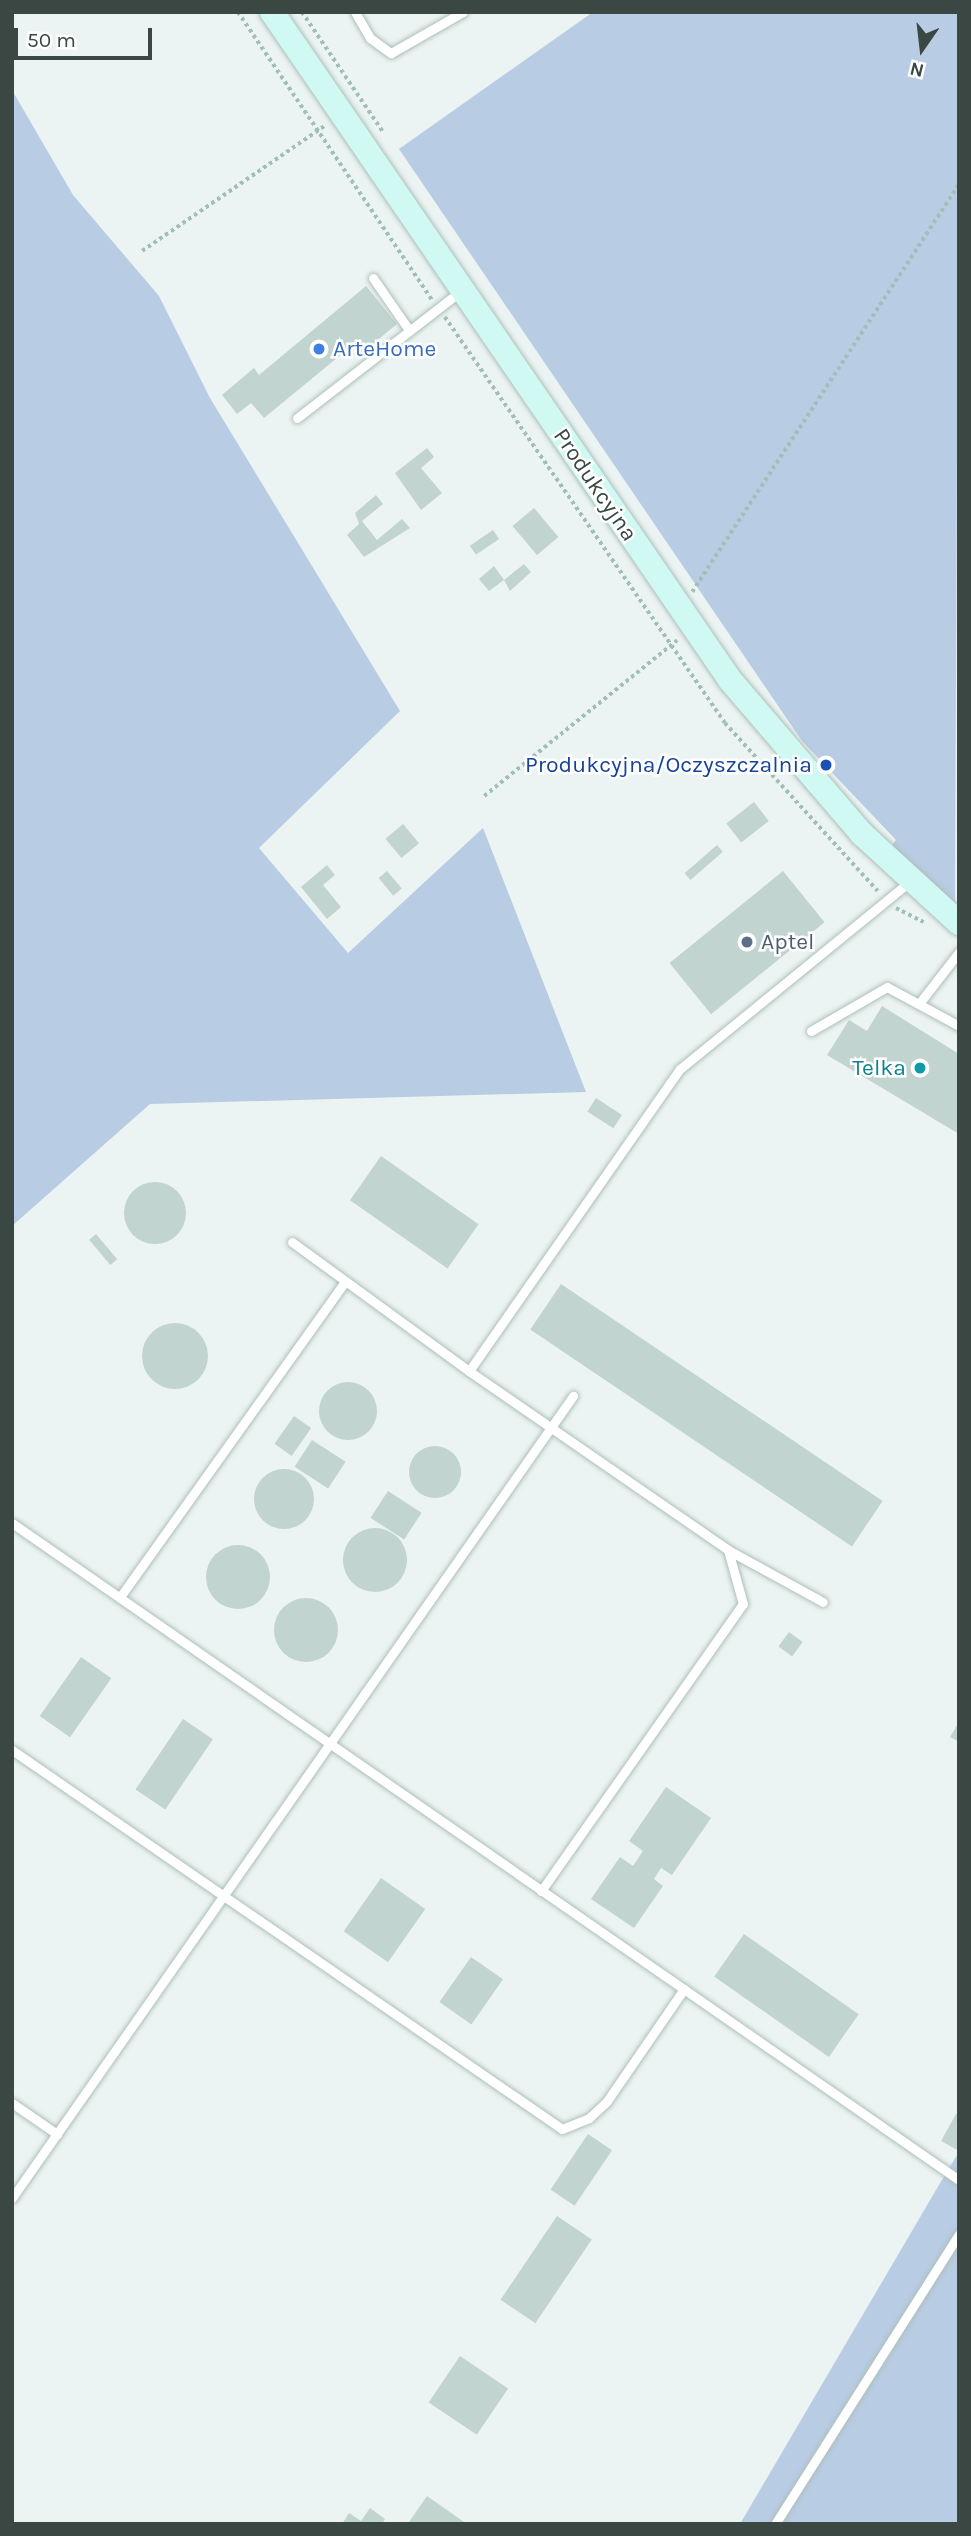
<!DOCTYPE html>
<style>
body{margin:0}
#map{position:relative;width:971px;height:2536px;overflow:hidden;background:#ebf4f2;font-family:Karla,sans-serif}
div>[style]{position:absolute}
.green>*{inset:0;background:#b8cce4}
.building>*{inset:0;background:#c2d4cf;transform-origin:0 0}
.round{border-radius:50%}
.path>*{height:3.5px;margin-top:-1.75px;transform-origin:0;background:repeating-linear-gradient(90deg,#a1bfb7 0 3.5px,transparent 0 7px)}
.roads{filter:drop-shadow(0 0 2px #aebfba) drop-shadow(0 0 2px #aebfba)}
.lane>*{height:9px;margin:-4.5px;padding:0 4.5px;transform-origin:4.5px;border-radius:4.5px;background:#fff}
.secondary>*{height:24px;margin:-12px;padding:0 12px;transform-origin:12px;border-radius:12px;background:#d0f9f3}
.dots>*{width:19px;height:19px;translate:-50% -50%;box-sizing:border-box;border:4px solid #fff;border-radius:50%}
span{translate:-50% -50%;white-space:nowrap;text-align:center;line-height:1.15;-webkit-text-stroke:5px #fff;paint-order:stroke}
.shop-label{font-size:23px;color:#366cbe}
.left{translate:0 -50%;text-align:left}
.street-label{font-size:23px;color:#3a4743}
.transit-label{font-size:23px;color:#164399}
.right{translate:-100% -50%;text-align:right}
.service-label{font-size:23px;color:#4e5e75}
.culture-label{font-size:23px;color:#0d838f}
.frame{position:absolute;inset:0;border:14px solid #3a4743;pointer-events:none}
.north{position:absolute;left:887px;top:14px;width:70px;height:70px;-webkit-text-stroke:5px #fff;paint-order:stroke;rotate:194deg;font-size:19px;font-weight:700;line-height:28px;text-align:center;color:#3a4743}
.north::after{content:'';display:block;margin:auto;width:24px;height:32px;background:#3a4743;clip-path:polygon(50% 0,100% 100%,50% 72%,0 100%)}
.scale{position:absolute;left:14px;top:28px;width:138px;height:32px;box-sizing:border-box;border:4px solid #3a4743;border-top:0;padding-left:9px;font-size:21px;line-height:24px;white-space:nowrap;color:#3a4743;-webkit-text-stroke:5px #fff;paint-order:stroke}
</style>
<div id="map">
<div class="green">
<div style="clip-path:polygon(593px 12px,959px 12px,955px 905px,892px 845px,896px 840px,802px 741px,399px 149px)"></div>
<div style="clip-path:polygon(12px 90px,73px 195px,159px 296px,210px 398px,400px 711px,259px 848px,348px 953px,483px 828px,586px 1092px,150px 1104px,12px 1226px)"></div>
<div style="clip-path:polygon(959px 2152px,959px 2524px,740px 2524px,946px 2173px)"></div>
</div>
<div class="building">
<div style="clip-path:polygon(366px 286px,397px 324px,362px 353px,354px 344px,264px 418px,251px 403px,237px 414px,222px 395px,254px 368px,259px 375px)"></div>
<div style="clip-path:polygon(427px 448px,434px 457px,421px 468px,442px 493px,421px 510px,395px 473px)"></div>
<div style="clip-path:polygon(376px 495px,383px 504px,362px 521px,377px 540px,402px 519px,410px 528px,364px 557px,347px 535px,359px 524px,355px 513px)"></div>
<div style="left:534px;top:508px;width:38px;height:28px;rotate:50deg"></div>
<div style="left:493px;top:530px;width:11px;height:28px;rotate:56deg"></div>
<div style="clip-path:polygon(524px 564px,531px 572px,510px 591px,504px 580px)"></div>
<div style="clip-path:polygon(494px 566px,504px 580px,489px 591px,479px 579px)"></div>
<div style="left:754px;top:802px;width:24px;height:35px;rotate:52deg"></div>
<div style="left:403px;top:824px;width:25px;height:23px;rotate:50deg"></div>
<div style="left:717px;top:845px;width:9px;height:43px;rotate:49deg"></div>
<div style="clip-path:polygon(327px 865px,335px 875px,323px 885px,341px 907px,327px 919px,301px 887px)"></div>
<div style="left:387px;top:871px;width:23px;height:11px;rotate:50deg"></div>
<div style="left:783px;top:871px;width:66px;height:146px;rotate:51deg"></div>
<div style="clip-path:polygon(882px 1006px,959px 1054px,959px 1134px,827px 1055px,849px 1020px,867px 1031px)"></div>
<div style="left:596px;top:1098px;width:31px;height:16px;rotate:33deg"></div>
<div style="left:381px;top:1156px;width:119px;height:54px;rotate:35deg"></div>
<div class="round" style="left:124px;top:1182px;width:62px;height:62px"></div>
<div style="left:96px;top:1234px;width:33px;height:9px;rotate:50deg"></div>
<div style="left:561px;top:1284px;width:388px;height:55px;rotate:34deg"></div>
<div class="round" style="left:142px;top:1323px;width:66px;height:66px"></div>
<div class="round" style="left:319px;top:1382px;width:58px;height:58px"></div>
<div style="left:294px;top:1416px;width:21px;height:34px;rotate:35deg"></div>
<div style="left:312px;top:1440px;width:40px;height:32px;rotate:33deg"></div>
<div class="round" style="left:409px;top:1446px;width:52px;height:52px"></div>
<div class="round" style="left:254px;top:1469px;width:60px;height:60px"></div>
<div style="left:388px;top:1491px;width:40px;height:32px;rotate:33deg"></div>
<div class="round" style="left:343px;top:1528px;width:64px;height:64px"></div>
<div class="round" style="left:206px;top:1545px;width:64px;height:64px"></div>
<div class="round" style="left:274px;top:1598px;width:64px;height:64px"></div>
<div style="left:789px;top:1632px;width:17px;height:18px;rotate:36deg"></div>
<div style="left:81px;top:1657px;width:37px;height:72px;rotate:35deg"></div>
<div style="left:183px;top:1719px;width:36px;height:85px;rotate:34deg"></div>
<div style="clip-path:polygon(959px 1722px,959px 1742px,950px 1737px)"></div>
<div style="clip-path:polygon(666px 1787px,711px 1818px,672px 1875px,661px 1868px,654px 1879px,663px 1886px,634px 1928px,591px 1899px,620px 1857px,633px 1866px,643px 1851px,629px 1841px)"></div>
<div style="left:381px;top:1878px;width:54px;height:65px;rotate:35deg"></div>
<div style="left:744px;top:1934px;width:140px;height:52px;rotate:35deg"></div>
<div style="left:471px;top:1957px;width:39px;height:55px;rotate:35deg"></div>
<div style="clip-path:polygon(956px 2114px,959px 2115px,959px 2151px,941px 2141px)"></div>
<div style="left:588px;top:2134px;width:29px;height:67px;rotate:34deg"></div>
<div style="left:557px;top:2216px;width:42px;height:101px;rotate:34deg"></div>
<div style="left:460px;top:2356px;width:58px;height:56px;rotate:34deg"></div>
<div style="clip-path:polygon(427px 2496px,467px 2524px,409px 2522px)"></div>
<div style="clip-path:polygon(370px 2508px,385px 2519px,382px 2524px,342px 2524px,349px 2513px,361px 2521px)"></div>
</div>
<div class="path">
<div style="left:238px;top:12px;width:347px;rotate:56deg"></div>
<div style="left:302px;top:12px;width:146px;rotate:55.9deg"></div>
<div style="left:142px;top:251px;width:223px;rotate:-34.4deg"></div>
<div style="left:445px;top:317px;width:493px;rotate:55.4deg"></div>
<div style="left:725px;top:723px;width:227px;rotate:47.7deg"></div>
<div style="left:692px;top:592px;width:488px;rotate:-56.8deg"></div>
<div style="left:484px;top:796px;width:248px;rotate:-38.9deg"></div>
<div style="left:896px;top:908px;width:31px;rotate:27deg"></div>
</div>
<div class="roads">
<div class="lane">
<div style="left:355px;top:12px;width:30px;rotate:60deg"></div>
<div style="left:370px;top:38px;width:26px;rotate:36deg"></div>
<div style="left:391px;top:53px;width:83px;rotate:-29.7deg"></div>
<div style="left:373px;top:278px;width:63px;rotate:55.3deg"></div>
<div style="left:297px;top:418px;width:207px;rotate:-37.8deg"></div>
<div style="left:921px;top:1001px;width:62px;rotate:-52.2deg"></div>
<div style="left:811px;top:1031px;width:88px;rotate:-30.1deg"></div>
<div style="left:887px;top:987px;width:82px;rotate:28.4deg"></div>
<div style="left:292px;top:1242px;width:219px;rotate:36.1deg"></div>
<div style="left:469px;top:1371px;width:368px;rotate:-55.1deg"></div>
<div style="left:680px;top:1069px;width:296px;rotate:-39.2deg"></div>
<div style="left:469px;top:1371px;width:315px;rotate:34.6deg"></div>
<div style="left:728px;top:1550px;width:108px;rotate:28.7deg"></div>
<div style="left:12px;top:1523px;width:1153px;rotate:34.75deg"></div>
<div style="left:120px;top:1597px;width:388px;rotate:-54.5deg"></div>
<div style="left:12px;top:1750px;width:668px;rotate:34.57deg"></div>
<div style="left:562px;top:2129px;width:29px;rotate:-22deg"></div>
<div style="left:589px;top:2118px;width:25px;rotate:-43deg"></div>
<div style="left:607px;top:2101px;width:136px;rotate:-55.5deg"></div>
<div style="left:541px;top:1891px;width:351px;rotate:-54.9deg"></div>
<div style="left:743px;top:1604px;width:56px;rotate:-105.5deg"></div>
<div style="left:12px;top:2103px;width:55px;rotate:34.6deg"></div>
<div style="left:12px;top:2198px;width:979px;rotate:-55.03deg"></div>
<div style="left:775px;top:2524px;width:343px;rotate:-57.6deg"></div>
</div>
<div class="secondary">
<div style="left:272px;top:12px;width:810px;rotate:55.56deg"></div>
<div style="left:730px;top:680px;width:203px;rotate:49.4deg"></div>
<div style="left:862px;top:834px;width:132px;rotate:42.5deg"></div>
</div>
</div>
<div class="dots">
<div style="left:319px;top:349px;background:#3f7fe0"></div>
<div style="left:826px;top:765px;background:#1a4fb4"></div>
<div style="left:747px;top:942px;background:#5c6f8a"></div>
<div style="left:920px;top:1068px;background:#0f9aa8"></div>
</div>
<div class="shop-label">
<span class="left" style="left:333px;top:349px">ArteHome</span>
</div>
<div class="street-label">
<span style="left:595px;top:485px;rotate:56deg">Produkcyjna</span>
</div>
<div class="transit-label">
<span class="right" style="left:812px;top:765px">Produkcyjna/Oczyszczalnia</span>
</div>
<div class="service-label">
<span class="left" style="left:761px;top:942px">Aptel</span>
</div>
<div class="culture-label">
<span class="right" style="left:906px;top:1068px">Telka</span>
</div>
<div class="frame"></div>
<div class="north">N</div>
<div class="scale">50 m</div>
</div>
